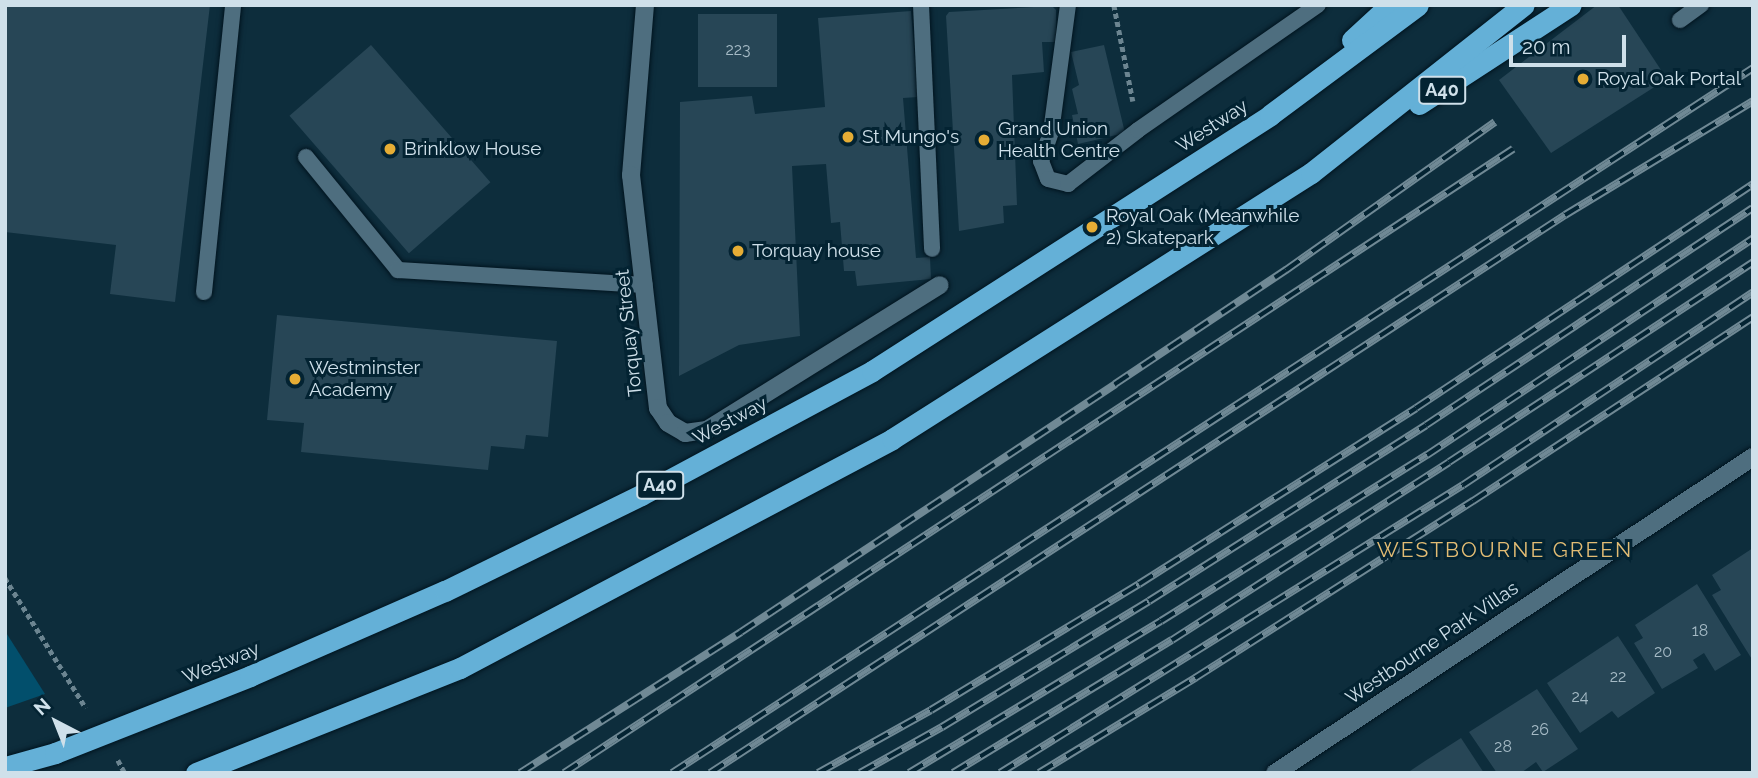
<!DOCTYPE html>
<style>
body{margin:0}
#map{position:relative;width:1758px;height:778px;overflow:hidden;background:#0d2d3c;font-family:Raleway,sans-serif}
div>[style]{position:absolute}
.green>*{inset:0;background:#024f6c}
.building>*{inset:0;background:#274656;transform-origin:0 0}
.path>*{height:4.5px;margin-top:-2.25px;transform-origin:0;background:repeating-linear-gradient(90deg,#6c8591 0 5px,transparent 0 8.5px)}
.roads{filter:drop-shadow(0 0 2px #00141f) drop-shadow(0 0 2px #00141f)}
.lane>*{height:16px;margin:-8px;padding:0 8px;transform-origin:8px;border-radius:8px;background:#4e6e7f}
.street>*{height:18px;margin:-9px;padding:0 9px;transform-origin:9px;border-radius:9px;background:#4e6e7f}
.highway>*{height:21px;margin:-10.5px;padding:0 10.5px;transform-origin:10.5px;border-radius:10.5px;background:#64b0d7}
.rail>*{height:8px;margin-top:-4px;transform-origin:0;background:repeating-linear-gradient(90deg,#032332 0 16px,#708995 0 32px);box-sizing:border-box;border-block:2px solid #708995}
.dots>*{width:19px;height:19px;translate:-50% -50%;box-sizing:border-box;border:4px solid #032332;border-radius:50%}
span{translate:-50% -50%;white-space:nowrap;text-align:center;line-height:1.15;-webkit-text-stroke:6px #032332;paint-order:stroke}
.number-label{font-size:16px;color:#a5bac5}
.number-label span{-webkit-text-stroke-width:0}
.shield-label span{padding:2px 5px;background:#032332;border:2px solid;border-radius:5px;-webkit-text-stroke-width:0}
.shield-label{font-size:18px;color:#cfe0ea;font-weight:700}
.poi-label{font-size:19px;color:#cfe0ea}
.left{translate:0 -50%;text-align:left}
.street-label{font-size:19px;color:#cfe0ea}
.neighbourhood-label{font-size:21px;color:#e2bc74;letter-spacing:2px}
.frame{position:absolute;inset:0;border:7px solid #cfe0ea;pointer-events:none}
.north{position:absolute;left:21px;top:687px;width:70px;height:70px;-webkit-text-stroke:5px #032332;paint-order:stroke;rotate:318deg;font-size:19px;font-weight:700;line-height:28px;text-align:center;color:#cfe0ea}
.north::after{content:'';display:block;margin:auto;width:24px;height:32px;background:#cfe0ea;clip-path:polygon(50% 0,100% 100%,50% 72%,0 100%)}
.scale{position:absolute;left:1509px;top:35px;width:117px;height:32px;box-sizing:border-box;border:4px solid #cfe0ea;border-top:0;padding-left:9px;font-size:21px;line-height:24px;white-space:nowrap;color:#cfe0ea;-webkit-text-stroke:5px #032332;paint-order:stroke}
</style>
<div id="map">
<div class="green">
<div style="clip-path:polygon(5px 631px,45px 694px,5px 708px)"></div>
</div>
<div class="building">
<div style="clip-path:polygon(5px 5px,210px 5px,175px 302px,110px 294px,116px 245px,5px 232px)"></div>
<div style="clip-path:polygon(1597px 5px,1618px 5px,1667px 79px,1551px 153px,1499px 80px)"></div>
<div style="clip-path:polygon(1052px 6px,1056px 10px,1056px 42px,1042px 42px,1044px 72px,1012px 75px,1017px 205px,1003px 206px,1004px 223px,959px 231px,946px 16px,949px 12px)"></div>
<div style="clip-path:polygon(911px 11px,918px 97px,903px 98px,916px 258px,930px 257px,931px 279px,857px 286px,855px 271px,844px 271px,840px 222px,831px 223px,826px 164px,792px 166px,800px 336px,739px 345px,679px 376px,680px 102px,752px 96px,755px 114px,825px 107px,818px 18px)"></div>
<div style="left:698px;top:14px;width:79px;height:73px"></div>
<div style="left:371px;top:45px;width:182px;height:108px;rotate:49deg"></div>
<div style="clip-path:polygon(1104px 45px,1125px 133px,1078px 144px,1072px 115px,1078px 114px,1072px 89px,1079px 85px,1071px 52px)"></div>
<div style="clip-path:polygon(277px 315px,557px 341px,548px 437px,526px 435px,524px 449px,491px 446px,488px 470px,301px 452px,304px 423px,267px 420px)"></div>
<div style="clip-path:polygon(1753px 548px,1753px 661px,1712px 595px,1721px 590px,1712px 575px)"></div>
<div style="clip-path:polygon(1697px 584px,1741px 655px,1715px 671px,1704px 653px,1693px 660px,1698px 668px,1662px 689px,1634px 643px,1643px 638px,1635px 625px)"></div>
<div style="clip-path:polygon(1618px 636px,1655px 693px,1618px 718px,1612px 711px,1580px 733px,1547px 683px)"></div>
<div style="clip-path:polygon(1537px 689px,1578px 749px,1543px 772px,1536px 762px,1521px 773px,1497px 773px,1469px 732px)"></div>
<div style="clip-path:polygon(1461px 738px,1484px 773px,1407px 773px,1425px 761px)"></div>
</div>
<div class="path">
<div style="left:1114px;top:5px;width:98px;rotate:78.8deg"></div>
<div style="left:5px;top:578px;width:153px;rotate:58.1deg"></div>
<div style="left:118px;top:760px;width:15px;rotate:62deg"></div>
</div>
<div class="roads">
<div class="lane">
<div style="left:921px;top:5px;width:244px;rotate:87.4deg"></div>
<div style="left:1068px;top:5px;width:128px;rotate:97.6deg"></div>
<div style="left:1051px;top:132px;width:31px;rotate:109deg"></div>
<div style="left:1041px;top:161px;width:19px;rotate:69deg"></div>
<div style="left:1048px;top:179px;width:21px;rotate:14deg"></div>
<div style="left:1068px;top:184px;width:88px;rotate:-37.6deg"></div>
<div style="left:1138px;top:130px;width:219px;rotate:-34.8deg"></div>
<div style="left:1680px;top:20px;width:26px;rotate:-36deg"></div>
<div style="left:306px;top:157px;width:146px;rotate:50.8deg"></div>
<div style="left:398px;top:270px;width:247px;rotate:3.5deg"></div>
<div style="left:204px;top:292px;width:288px;rotate:-84.2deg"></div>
</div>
<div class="street">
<div style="left:645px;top:5px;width:171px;rotate:94.7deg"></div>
<div style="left:631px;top:175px;width:235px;rotate:83.4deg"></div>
<div style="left:658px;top:408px;width:18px;rotate:56deg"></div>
<div style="left:668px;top:423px;width:20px;rotate:30deg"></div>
<div style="left:685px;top:433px;width:22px;rotate:-8deg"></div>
<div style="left:707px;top:430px;width:274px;rotate:-31.9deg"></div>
<div style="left:1275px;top:773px;width:573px;rotate:-33.47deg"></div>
</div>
<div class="highway">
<div style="left:1352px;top:40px;width:52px;rotate:-42.6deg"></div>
<div style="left:1419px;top:104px;width:181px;rotate:-33.1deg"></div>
<div style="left:5px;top:767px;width:52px;rotate:-15.6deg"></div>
<div style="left:55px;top:753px;width:210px;rotate:-21.5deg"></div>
<div style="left:250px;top:676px;width:213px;rotate:-23.6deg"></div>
<div style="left:445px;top:591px;width:218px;rotate:-26.1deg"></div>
<div style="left:641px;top:495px;width:262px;rotate:-28.2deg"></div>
<div style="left:872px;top:371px;width:473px;rotate:-32.7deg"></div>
<div style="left:1270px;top:115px;width:184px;rotate:-36.6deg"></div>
<div style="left:196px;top:773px;width:284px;rotate:-21.7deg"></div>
<div style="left:460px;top:668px;width:489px;rotate:-27.9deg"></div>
<div style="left:892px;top:439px;width:496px;rotate:-32.4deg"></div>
<div style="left:1311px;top:173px;width:271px;rotate:-38.3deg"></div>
</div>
</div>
<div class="rail">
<div style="left:520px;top:773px;width:262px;rotate:-32.5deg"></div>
<div style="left:741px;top:632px;width:449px;rotate:-33.5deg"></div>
<div style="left:1115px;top:384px;width:206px;rotate:-33.7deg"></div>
<div style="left:1286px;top:270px;width:256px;rotate:-35.3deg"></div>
<div style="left:564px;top:773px;width:1136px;rotate:-33.33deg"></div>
<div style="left:672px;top:773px;width:1291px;rotate:-33.11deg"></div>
<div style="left:710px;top:773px;width:1021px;rotate:-33.13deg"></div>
<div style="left:1565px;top:215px;width:220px;rotate:-31.2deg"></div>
<div style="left:818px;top:773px;width:129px;rotate:-29.1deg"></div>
<div style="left:931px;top:710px;width:243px;rotate:-31.2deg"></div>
<div style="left:1139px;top:584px;width:328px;rotate:-32.4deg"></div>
<div style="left:1416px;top:408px;width:405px;rotate:-33.6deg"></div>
<div style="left:860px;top:773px;width:94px;rotate:-29.3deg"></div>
<div style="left:942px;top:727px;width:242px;rotate:-31.3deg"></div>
<div style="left:1149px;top:601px;width:328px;rotate:-32.4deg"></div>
<div style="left:1426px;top:425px;width:392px;rotate:-33.6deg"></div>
<div style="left:909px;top:773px;width:294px;rotate:-31.1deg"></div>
<div style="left:1161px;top:621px;width:314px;rotate:-32deg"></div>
<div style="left:1427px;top:455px;width:392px;rotate:-33.6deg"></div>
<div style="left:953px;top:773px;width:256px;rotate:-31.3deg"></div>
<div style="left:1172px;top:640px;width:329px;rotate:-32.7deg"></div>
<div style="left:1449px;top:462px;width:364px;rotate:-33.3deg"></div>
<div style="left:1000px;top:773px;width:545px;rotate:-31.88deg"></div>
<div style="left:1463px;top:485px;width:348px;rotate:-33.6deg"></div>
<div style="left:1039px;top:773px;width:183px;rotate:-31.3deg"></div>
<div style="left:1195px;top:678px;width:330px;rotate:-32.5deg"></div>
<div style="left:1473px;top:501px;width:335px;rotate:-33.3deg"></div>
</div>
<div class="dots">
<div style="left:1583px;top:79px;background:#e5ad35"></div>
<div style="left:848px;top:137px;background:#e5ad35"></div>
<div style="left:984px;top:140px;background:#e5ad35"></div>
<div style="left:390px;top:149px;background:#e5ad35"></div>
<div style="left:1092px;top:227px;background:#e5ad35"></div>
<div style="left:738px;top:251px;background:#e5ad35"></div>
<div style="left:295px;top:379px;background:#e5ad35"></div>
</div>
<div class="number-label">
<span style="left:738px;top:50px">223</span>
<span style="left:1700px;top:631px">18</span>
<span style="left:1663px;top:652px">20</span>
<span style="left:1618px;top:677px">22</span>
<span style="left:1580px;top:697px">24</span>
<span style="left:1540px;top:730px">26</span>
<span style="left:1503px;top:747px">28</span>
</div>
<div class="shield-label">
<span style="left:1442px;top:90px">A40</span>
<span style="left:660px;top:485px">A40</span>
</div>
<div class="poi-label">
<span class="left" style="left:1597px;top:79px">Royal Oak Portal</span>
<span class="left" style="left:998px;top:140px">Grand Union<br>Health Centre</span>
<span class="left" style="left:862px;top:137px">St Mungo's</span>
<span class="left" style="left:404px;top:149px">Brinklow House</span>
<span class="left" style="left:1106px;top:227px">Royal Oak (Meanwhile<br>2) Skatepark</span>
<span class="left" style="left:752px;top:251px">Torquay house</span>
<span class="left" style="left:309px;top:379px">Westminster<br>Academy</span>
</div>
<div class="street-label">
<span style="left:1212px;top:126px;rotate:-33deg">Westway</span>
<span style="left:629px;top:333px;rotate:-96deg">Torquay Street</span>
<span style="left:730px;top:421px;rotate:-28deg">Westway</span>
<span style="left:1432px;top:643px;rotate:-34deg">Westbourne Park Villas</span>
<span style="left:221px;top:663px;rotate:-22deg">Westway</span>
</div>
<div class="neighbourhood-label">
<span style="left:1505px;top:550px">WESTBOURNE GREEN</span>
</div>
<div class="frame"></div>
<div class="north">N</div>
<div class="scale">20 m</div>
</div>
